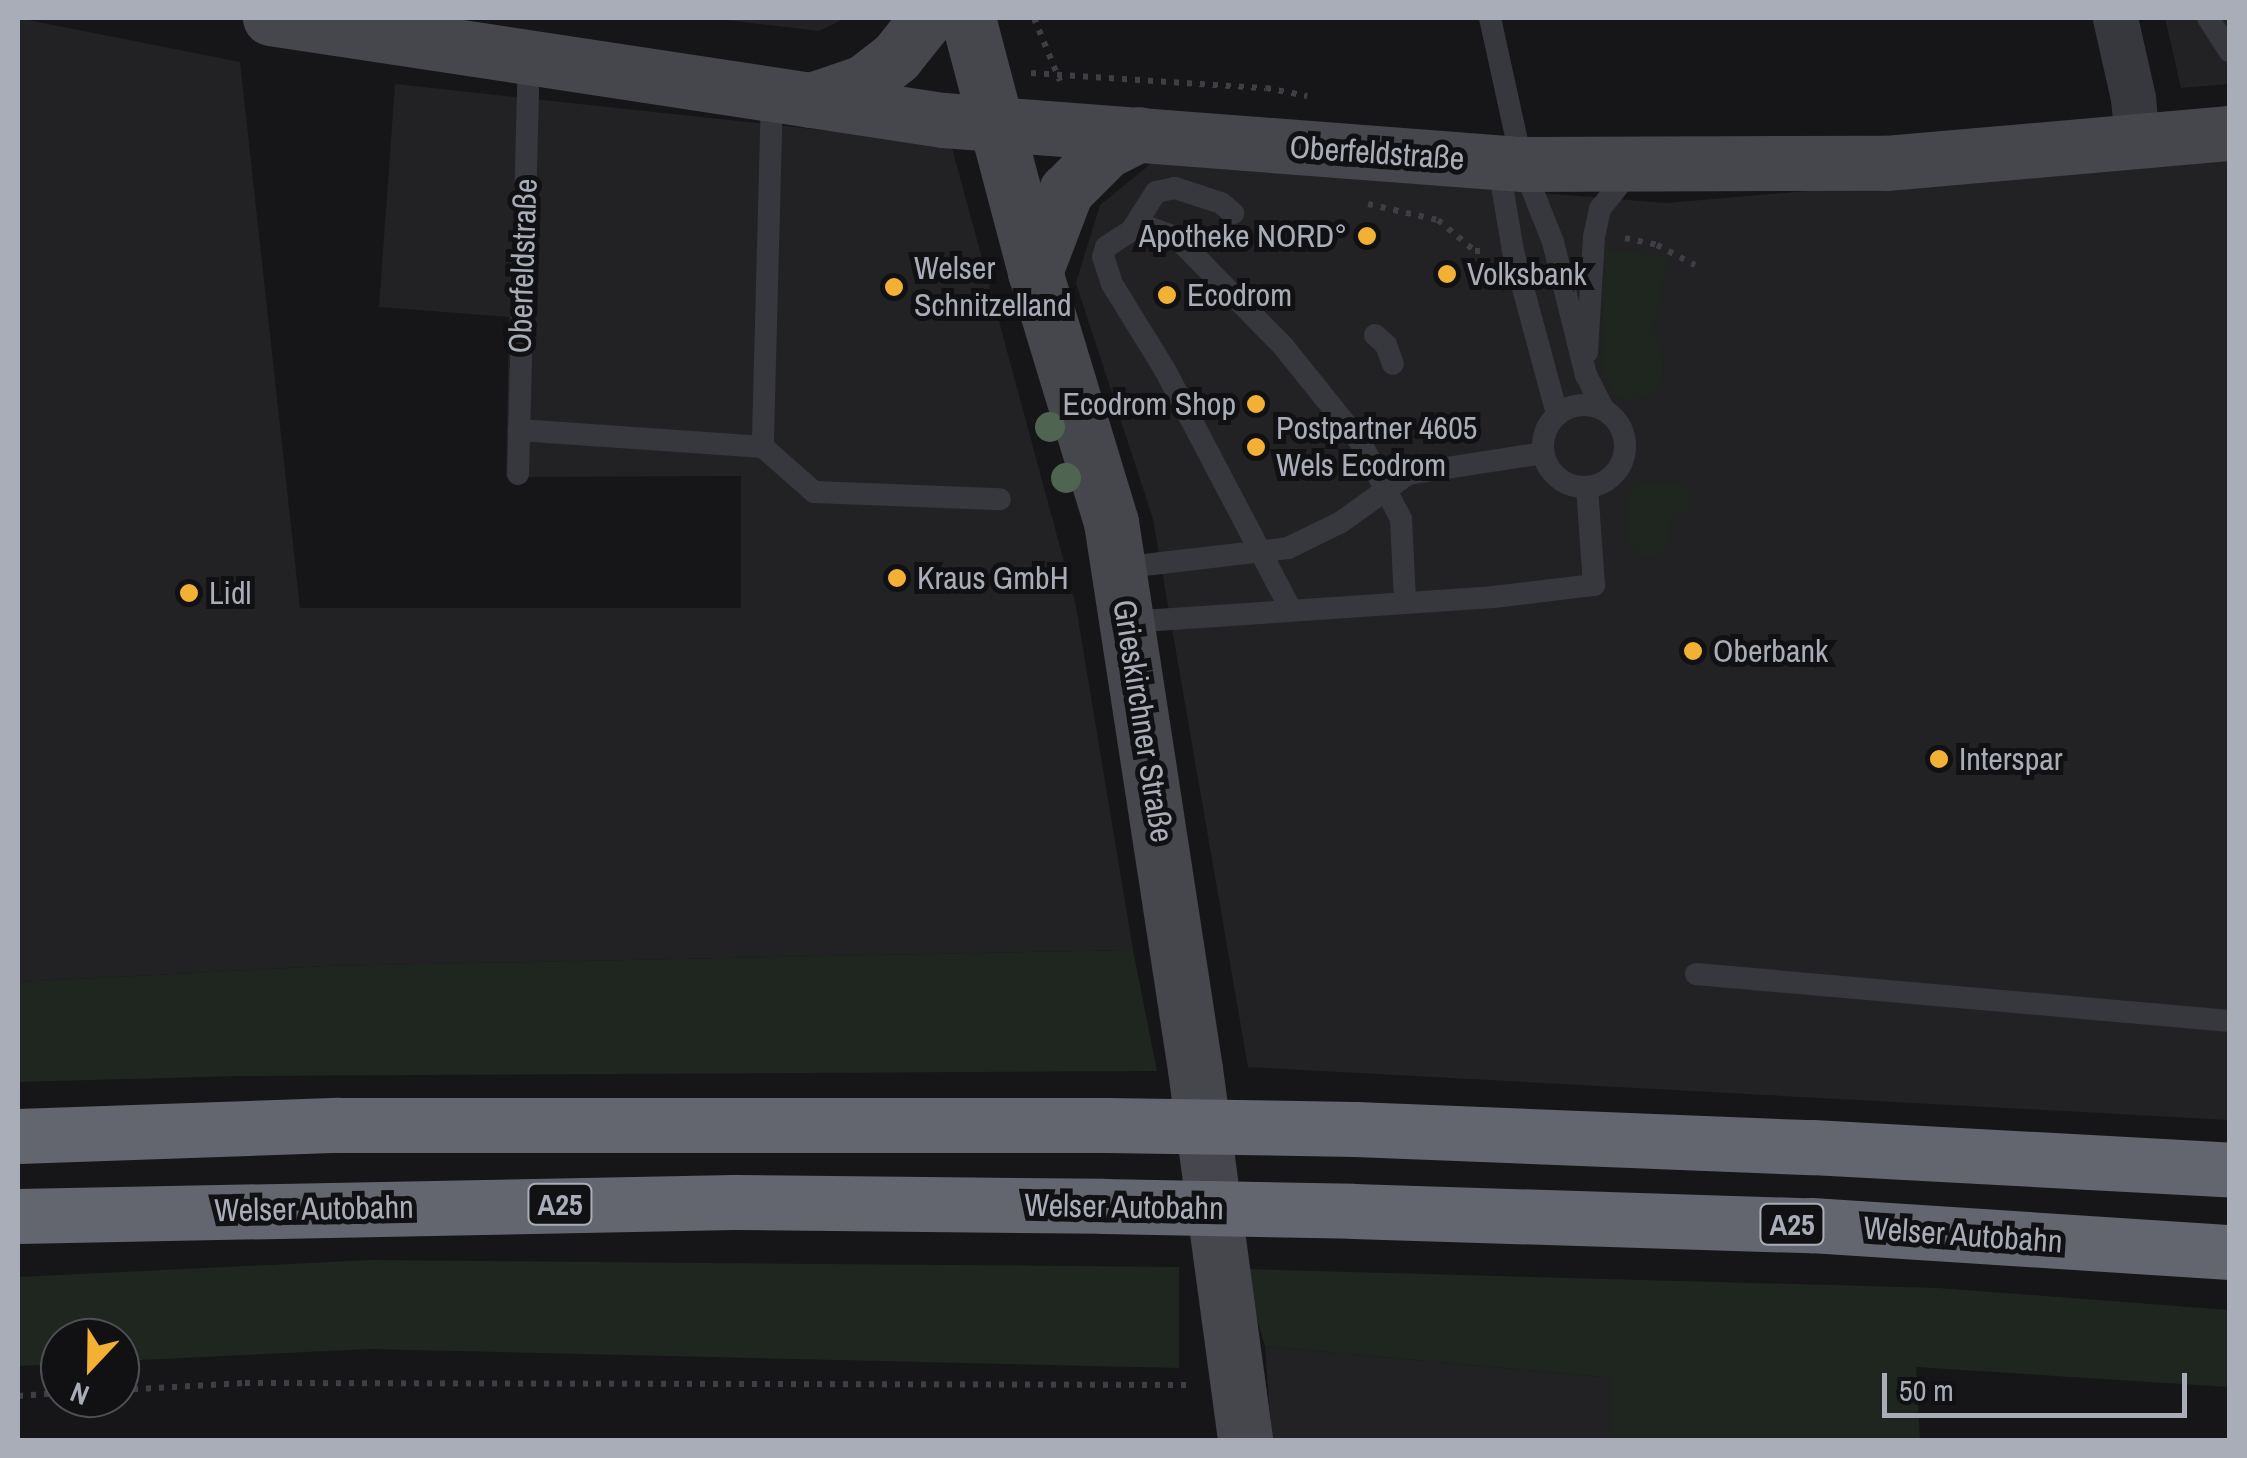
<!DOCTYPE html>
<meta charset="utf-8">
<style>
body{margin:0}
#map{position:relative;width:2247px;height:1458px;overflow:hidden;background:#161618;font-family:"Archivo Narrow",sans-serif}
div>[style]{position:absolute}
.built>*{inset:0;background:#222225}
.green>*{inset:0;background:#1e261f}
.path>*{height:6px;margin-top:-3px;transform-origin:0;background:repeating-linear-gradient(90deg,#3d3f44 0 5px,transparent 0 13px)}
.service>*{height:22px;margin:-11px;padding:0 11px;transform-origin:11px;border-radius:11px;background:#37383d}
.service>.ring{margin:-11px;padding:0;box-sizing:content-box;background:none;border:22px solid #37383d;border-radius:50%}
.minor>*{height:45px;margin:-22.5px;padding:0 22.5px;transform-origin:22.5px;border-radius:22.5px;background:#37383d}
.secondary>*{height:55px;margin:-27.5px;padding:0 27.5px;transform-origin:27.5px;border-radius:27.5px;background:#45474d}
.motorway>*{height:55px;margin:-27.5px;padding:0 27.5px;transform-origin:27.5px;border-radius:27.5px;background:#63666e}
.motorway-bridge>*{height:55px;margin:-27.5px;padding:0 27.5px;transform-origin:27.5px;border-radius:27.5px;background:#63666e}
.trees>*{width:30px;height:30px;margin:-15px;border-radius:50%;background:#506452}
.dots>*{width:28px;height:28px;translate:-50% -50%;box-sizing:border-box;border:5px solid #111113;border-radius:50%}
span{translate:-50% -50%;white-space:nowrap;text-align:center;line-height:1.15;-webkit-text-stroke:10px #111113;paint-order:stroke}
.shield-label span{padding:2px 8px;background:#111113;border:2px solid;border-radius:8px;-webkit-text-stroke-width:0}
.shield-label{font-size:30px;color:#a8adb8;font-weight:700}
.street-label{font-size:32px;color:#a8adb8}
.poi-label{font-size:32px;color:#a8adb8}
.right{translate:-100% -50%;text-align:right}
.left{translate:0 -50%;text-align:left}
.frame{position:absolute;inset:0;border:20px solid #a8adb8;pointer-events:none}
.north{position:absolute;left:40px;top:1318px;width:100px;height:100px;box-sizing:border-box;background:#111113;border:2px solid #4d4f55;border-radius:50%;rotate:202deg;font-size:28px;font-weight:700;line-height:40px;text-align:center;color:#a8adb8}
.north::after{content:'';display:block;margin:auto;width:35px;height:45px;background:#f2b134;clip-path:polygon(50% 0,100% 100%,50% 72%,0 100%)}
.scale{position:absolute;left:1882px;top:1373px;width:305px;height:45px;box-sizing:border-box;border:5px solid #a8adb8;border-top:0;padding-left:12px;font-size:30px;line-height:35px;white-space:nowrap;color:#a8adb8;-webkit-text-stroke:8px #111113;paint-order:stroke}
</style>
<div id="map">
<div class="built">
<div style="clip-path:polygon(18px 18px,240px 62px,300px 608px,741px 608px,741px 476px,506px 477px,509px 317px,379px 307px,395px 84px,951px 144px,1076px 606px,1133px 950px,327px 966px,18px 982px)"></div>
<div style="clip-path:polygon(708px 18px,846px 18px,819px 31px)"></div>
<div style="clip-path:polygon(2165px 18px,2229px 18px,2229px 84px,2181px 88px)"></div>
<div style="clip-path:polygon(2229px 155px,2229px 1120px,1248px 1067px,1153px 519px,1076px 283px,1100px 205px,1153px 162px,1666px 203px)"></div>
<div style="clip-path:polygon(1265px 1346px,1614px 1378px,1613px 1440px,1272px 1440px)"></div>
</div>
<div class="green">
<div style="clip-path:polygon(1605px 249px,1668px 257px,1654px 329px,1663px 357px,1662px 376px,1659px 389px,1647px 397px,1625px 400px,1612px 392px,1601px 371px)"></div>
<div style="clip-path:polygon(1638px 482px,1680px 482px,1689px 488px,1689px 512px,1673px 513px,1665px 551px,1650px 556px,1637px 554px,1625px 538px,1627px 495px)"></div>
<div style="clip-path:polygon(1133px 950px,1157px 1071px,239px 1076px,18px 1082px,18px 982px,327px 966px)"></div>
<div style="clip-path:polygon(371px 1260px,1179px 1267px,1179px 1368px,369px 1349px,120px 1361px,120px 1338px,60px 1338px,60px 1364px,18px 1366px,18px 1277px)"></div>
<div style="clip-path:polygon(1242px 1269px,1939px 1288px,2229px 1310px,2229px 1387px,1916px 1367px,1920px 1440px,1613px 1440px,1613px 1378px,1265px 1346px)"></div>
</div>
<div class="path">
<div style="left:1034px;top:18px;width:68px;rotate:67.6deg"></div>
<div style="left:1031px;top:73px;width:235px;rotate:3.7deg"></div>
<div style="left:1266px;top:88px;width:42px;rotate:11deg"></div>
<div style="left:1368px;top:204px;width:72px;rotate:12.9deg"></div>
<div style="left:1438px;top:220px;width:48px;rotate:40deg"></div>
<div style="left:1475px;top:251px;width:8px"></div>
<div style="left:1625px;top:238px;width:33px;rotate:12deg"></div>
<div style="left:1657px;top:245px;width:43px;rotate:27.8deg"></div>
<div style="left:120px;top:1390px;width:125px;rotate:-3.2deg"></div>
<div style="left:245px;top:1383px;width:948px;rotate:0.12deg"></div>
<div style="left:18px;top:1396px;width:42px;rotate:-4.1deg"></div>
</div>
<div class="service">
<div style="left:1490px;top:18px;width:149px;rotate:77.6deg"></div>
<div style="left:1522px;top:164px;width:84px;rotate:68.3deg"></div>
<div style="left:1553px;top:242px;width:137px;rotate:76.1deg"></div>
<div style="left:1586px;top:375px;width:38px;rotate:63deg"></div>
<div style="left:2208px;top:18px;width:40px;rotate:57.1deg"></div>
<div style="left:772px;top:94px;width:353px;rotate:91.5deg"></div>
<div style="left:763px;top:447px;width:68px;rotate:41.4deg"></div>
<div style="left:814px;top:492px;width:186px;rotate:2.2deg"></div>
<div style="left:1498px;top:162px;width:90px;rotate:80.4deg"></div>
<div style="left:1513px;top:251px;width:169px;rotate:74.9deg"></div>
<div style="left:1131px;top:231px;width:46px;rotate:-57.3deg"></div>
<div style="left:1156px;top:192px;width:19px;rotate:-12deg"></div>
<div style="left:1175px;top:188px;width:48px;rotate:18.1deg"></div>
<div style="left:1221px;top:203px;width:16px;rotate:40deg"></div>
<div style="left:1375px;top:335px;width:15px;rotate:42deg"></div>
<div style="left:1386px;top:345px;width:20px;rotate:70deg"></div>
<div style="left:1587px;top:352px;width:115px;rotate:-86.5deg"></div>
<div style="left:1594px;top:237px;width:29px;rotate:-78deg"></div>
<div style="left:1600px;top:209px;width:55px;rotate:-51.7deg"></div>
<div class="ring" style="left:1543px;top:405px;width:60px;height:60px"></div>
<div style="left:519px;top:430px;width:245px;rotate:4deg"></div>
<div style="left:518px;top:474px;width:417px;rotate:-88.5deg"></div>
<div style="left:1119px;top:568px;width:170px;rotate:-6.7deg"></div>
<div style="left:1288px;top:548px;width:59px;rotate:-26.1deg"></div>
<div style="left:1341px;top:522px;width:82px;rotate:-35.6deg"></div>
<div style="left:1408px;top:474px;width:137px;rotate:-8.8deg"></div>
<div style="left:1290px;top:608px;width:269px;rotate:-117.7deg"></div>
<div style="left:1165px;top:370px;width:101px;rotate:-121.6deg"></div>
<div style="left:1112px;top:284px;width:28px;rotate:-108deg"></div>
<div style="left:1103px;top:257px;width:10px;rotate:-73deg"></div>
<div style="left:1106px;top:247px;width:30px;rotate:-33deg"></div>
<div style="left:1131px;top:231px;width:17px;rotate:-13deg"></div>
<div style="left:1148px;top:227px;width:30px;rotate:20deg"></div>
<div style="left:1176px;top:237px;width:153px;rotate:45.5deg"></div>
<div style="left:1283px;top:346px;width:124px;rotate:51.2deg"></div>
<div style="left:1361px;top:443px;width:86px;rotate:62.2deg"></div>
<div style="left:1401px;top:519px;width:83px;rotate:87.2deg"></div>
<div style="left:1128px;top:622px;width:366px;rotate:-3.9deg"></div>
<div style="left:1493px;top:597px;width:102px;rotate:-6.8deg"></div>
<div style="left:1594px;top:585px;width:98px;rotate:-94.1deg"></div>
<div style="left:1696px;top:974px;width:536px;rotate:5.03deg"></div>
</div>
<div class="minor">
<div style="left:2115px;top:18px;width:82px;rotate:77.3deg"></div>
<div style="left:2133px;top:98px;width:42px;rotate:84.6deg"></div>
</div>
<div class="secondary">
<div style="left:270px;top:18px;width:681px;rotate:8.62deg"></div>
<div style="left:943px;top:120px;width:581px;rotate:4.35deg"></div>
<div style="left:1522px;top:164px;width:364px;rotate:-0.2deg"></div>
<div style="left:1886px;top:163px;width:345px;rotate:-5deg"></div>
<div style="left:968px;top:18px;width:263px;rotate:75.2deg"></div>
<div style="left:1035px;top:272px;width:261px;rotate:73.1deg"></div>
<div style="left:1111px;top:522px;width:553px;rotate:81.27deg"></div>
<div style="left:1195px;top:1069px;width:374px;rotate:82.3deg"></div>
<div style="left:811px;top:100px;width:56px;rotate:-18.8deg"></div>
<div style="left:864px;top:82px;width:41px;rotate:-38deg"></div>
<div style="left:896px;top:57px;width:50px;rotate:-51.5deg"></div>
<div style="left:1035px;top:272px;width:87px;rotate:-69.1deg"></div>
<div style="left:1066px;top:191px;width:57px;rotate:-45deg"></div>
<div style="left:1106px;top:151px;width:37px;rotate:-27deg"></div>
</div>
<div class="motorway">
<div style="left:1355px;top:1129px;width:457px;rotate:2.3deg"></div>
<div style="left:1812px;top:1147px;width:419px;rotate:3.1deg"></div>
<div style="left:18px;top:1136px;width:321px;rotate:-2deg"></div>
<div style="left:339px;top:1125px;width:767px"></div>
<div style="left:1353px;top:1211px;width:458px;rotate:1.8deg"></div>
<div style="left:1811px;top:1225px;width:420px;rotate:3.7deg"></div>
<div style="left:18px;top:1216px;width:716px;rotate:-1.12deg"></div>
<div style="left:734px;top:1202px;width:369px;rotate:0.6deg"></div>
</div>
<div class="motorway-bridge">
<div style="left:1106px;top:1125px;width:249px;rotate:0.9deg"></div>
<div style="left:1103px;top:1206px;width:250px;rotate:1.1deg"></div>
</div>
<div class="trees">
<div style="left:1050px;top:427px"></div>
<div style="left:1066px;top:478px"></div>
</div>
<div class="dots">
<div style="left:1367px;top:236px;background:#f2b134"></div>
<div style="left:1447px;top:274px;background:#f2b134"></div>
<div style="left:894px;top:287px;background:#f2b134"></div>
<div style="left:1167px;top:295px;background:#f2b134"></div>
<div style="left:1256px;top:404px;background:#f2b134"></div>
<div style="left:1256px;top:447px;background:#f2b134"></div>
<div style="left:897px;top:578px;background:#f2b134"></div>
<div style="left:189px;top:593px;background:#f2b134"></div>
<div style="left:1693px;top:651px;background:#f2b134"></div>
<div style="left:1939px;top:759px;background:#f2b134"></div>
</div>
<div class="shield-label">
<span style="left:560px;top:1204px">A25</span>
<span style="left:1792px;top:1224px">A25</span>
</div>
<div class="street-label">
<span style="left:1377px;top:153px;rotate:4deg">Oberfeldstraße</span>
<span style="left:523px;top:266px;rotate:-88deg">Oberfeldstraße</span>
<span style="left:1143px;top:721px;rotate:81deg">Grieskirchner Straße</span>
<span style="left:1124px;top:1207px;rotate:1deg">Welser Autobahn</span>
<span style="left:314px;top:1209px;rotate:-1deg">Welser Autobahn</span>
<span style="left:1963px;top:1235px;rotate:4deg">Welser Autobahn</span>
</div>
<div class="poi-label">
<span class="right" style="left:1347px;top:236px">Apotheke NORD°</span>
<span class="left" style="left:914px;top:287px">Welser<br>Schnitzelland</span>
<span class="left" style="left:1467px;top:274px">Volksbank</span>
<span class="left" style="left:1187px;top:295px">Ecodrom</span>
<span class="right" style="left:1236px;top:404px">Ecodrom Shop</span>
<span class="left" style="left:1276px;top:447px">Postpartner 4605<br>Wels Ecodrom</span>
<span class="left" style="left:917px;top:578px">Kraus GmbH</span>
<span class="left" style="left:209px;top:593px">Lidl</span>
<span class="left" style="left:1713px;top:651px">Oberbank</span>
<span class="left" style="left:1959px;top:759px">Interspar</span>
</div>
<div class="frame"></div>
<div class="north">N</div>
<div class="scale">50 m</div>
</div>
